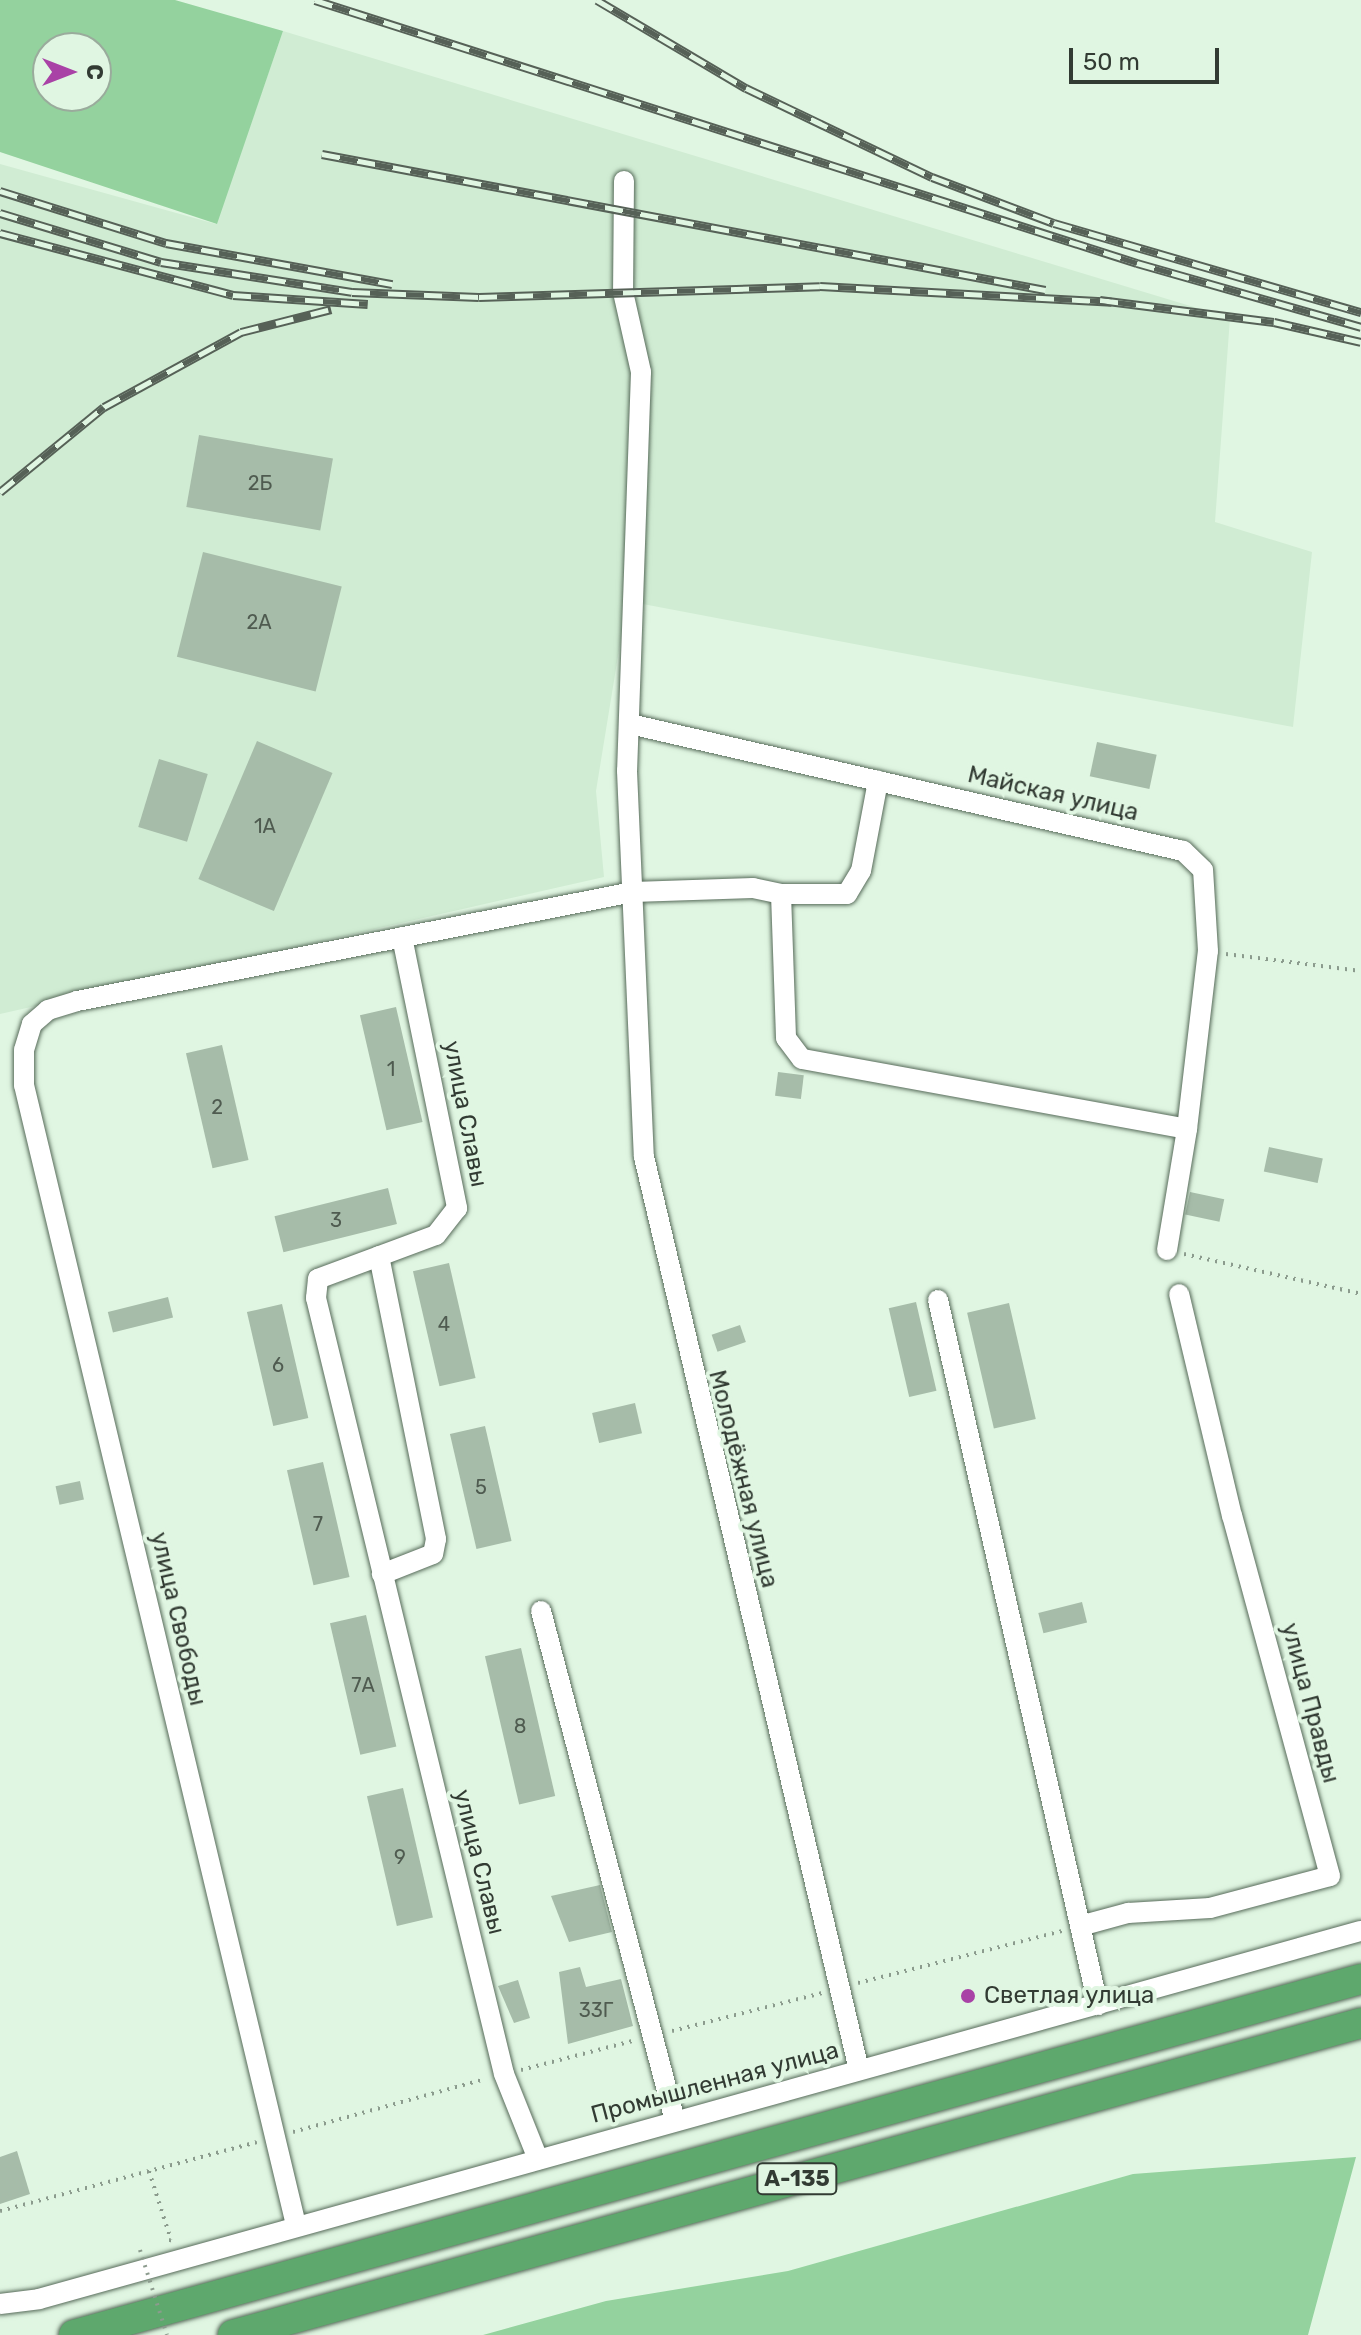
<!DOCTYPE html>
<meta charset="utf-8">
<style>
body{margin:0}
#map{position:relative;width:1361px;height:2335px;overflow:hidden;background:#e0f6e2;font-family:Rubik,sans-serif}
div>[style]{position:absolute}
.built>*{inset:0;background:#d0ecd3}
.forest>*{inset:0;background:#94d29e}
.building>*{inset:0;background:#a6bca9;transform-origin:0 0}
.path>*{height:4px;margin-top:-2px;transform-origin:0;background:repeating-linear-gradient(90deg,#8b9b8d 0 2px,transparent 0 8px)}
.roads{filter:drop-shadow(0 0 2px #576b5a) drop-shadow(0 0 2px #576b5a)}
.minor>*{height:20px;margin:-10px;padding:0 10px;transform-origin:10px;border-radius:10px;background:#fff}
.highway>*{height:30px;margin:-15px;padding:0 15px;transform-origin:15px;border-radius:15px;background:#5ea86d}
.rail>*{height:9px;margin-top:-4.5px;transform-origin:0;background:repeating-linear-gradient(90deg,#e0f6e2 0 18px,#566157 0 36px);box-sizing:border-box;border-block:2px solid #566157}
.path-bridge>*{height:4px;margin-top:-2px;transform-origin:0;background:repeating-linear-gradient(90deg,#8b9b8d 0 2px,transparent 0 8px)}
.dots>*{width:22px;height:22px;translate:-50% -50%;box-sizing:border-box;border:4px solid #e0f6e2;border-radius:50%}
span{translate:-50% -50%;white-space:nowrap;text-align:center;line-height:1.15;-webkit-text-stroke:8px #e0f6e2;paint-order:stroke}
.number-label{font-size:20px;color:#4f5b50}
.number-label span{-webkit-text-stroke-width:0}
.shield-label span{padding:2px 6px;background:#e0f6e2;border:2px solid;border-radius:6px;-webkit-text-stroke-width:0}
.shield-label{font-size:22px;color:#323b33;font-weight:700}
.street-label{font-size:24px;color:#323b33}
.poi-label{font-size:24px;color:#323b33}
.left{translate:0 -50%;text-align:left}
.north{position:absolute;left:32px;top:32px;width:80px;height:80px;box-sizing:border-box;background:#e0f6e2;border:2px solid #9aab9c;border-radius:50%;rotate:90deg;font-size:22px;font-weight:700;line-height:32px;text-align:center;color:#323b33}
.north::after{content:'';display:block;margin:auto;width:28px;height:36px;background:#a942a6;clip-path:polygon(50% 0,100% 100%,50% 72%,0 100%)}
.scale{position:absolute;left:1069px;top:48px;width:150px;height:36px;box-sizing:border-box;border:4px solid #323b33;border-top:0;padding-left:10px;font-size:24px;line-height:28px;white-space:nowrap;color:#323b33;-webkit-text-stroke:6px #e0f6e2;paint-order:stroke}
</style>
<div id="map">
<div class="built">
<div style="clip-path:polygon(283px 31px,1230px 318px,1215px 522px,1312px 552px,1293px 727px,627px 601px,596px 791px,604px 877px,0 1014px,0 164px,216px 224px)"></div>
</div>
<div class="forest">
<div style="clip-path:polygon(evenodd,0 0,175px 0,283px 31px,217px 224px,0 152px,0 0,96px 48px,96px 96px,48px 96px,48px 48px,96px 48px)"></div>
<div style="clip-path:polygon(1356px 2157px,1308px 2335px,483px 2335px,606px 2301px,788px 2271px,1133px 2174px)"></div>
</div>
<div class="building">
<div style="left:199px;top:435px;width:136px;height:73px;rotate:10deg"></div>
<div style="left:203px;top:552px;width:143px;height:108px;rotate:14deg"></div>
<div style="left:257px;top:741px;width:82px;height:150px;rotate:23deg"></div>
<div style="left:1097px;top:742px;width:61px;height:35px;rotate:12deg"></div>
<div style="left:159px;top:759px;width:51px;height:71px;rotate:17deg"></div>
<div style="left:396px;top:1007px;width:118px;height:37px;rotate:77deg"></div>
<div style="left:222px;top:1045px;width:118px;height:37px;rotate:77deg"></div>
<div style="left:778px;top:1072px;width:26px;height:24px;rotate:7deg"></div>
<div style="left:1269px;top:1147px;width:55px;height:25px;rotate:12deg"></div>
<div style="left:388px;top:1188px;width:37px;height:117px;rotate:76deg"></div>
<div style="left:1190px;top:1192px;width:35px;height:23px;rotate:12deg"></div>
<div style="left:449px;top:1263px;width:118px;height:37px;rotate:77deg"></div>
<div style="left:168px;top:1297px;width:21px;height:62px;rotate:76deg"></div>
<div style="left:916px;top:1302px;width:91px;height:28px;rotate:77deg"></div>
<div style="left:1009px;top:1303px;width:119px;height:43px;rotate:77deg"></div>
<div style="left:282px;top:1304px;width:117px;height:36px;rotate:77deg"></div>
<div style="left:740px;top:1325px;width:18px;height:30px;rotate:71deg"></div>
<div style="left:635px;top:1403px;width:31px;height:44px;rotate:77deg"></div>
<div style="left:485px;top:1426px;width:118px;height:36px;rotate:77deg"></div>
<div style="left:323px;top:1462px;width:118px;height:37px;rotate:77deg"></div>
<div style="left:80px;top:1481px;width:19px;height:25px;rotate:78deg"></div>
<div style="left:1082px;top:1602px;width:21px;height:45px;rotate:76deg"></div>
<div style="left:366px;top:1615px;width:135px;height:37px;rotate:77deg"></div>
<div style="left:521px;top:1648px;width:152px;height:37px;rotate:77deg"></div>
<div style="left:403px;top:1788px;width:133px;height:37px;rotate:77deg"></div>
<div style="clip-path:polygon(600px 1885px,612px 1932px,569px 1942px,551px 1896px)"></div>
<div style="clip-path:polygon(580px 1967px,586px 1987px,621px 1979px,633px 2026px,568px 2044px,559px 1972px)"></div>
<div style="clip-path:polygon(518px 1980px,530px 2018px,514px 2023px,498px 1986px)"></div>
<div style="clip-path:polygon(17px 2151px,30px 2194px,0 2204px,0 2157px)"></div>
</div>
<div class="path">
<div style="left:1226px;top:954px;width:136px;rotate:7.2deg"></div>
<div style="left:1184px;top:1254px;width:181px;rotate:12.7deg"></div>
<div style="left:858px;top:1983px;width:211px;rotate:-14.3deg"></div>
<div style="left:672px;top:2031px;width:155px;rotate:-14.2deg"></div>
<div style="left:521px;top:2070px;width:119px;rotate:-14.6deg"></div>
<div style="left:293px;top:2132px;width:199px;rotate:-15.4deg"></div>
<div style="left:149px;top:2171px;width:72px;rotate:72.3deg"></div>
<div style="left:171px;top:2240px;width:4px;rotate:166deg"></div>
<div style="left:0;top:2211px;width:266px;rotate:-15deg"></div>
</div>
<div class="roads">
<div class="minor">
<div style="left:624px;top:181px;width:111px;rotate:90.5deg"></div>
<div style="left:623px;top:292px;width:82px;rotate:77.3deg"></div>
<div style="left:641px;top:372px;width:399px;rotate:92deg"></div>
<div style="left:627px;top:771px;width:386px;rotate:87.5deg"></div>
<div style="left:644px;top:1157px;width:938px;rotate:76.75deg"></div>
<div style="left:781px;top:894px;width:66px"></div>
<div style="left:847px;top:894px;width:27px;rotate:-59deg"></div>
<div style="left:861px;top:871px;width:92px;rotate:-79.3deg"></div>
<div style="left:402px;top:937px;width:277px;rotate:78.5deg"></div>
<div style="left:457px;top:1208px;width:34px;rotate:128deg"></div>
<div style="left:436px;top:1235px;width:126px;rotate:159.6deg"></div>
<div style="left:318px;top:1279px;width:19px;rotate:96deg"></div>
<div style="left:316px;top:1298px;width:798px;rotate:76.38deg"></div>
<div style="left:504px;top:2074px;width:92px;rotate:68.2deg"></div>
<div style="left:1167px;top:1250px;width:123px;rotate:-80.6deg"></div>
<div style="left:379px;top:1256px;width:289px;rotate:78.6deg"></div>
<div style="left:436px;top:1539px;width:15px;rotate:101deg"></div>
<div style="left:433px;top:1554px;width:55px;rotate:158.6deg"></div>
<div style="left:938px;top:1300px;width:723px;rotate:77.21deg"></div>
<div style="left:541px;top:1611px;width:527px;rotate:75.28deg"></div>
<div style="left:1080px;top:1926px;width:50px;rotate:-15.2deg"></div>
<div style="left:1128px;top:1913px;width:82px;rotate:-3.5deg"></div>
<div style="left:1210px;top:1908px;width:124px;rotate:-14.9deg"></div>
<div style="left:1330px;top:1876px;width:373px;rotate:-105.2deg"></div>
<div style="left:1232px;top:1516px;width:228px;rotate:-103.4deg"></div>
<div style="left:296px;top:2225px;width:1172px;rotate:-103.42deg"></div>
<div style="left:24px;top:1085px;width:35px;rotate:-90deg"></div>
<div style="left:24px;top:1050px;width:27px;rotate:-73deg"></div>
<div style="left:32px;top:1024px;width:21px;rotate:-41deg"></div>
<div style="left:48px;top:1010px;width:30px;rotate:-17deg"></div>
<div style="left:77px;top:1001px;width:567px;rotate:-11.09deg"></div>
<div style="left:633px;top:892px;width:120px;rotate:-1.9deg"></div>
<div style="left:753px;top:888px;width:29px;rotate:12deg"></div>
<div style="left:781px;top:894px;width:144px;rotate:88deg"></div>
<div style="left:786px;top:1038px;width:26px;rotate:53deg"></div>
<div style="left:802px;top:1059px;width:391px;rotate:10.3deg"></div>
<div style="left:1187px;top:1129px;width:179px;rotate:-83.3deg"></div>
<div style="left:1208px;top:951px;width:81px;rotate:-93.5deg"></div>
<div style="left:1203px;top:870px;width:28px;rotate:-136deg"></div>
<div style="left:1183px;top:851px;width:567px;rotate:-167.07deg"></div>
<div style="left:0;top:2304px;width:39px;rotate:-7deg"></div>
<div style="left:39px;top:2299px;width:1372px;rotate:-15.56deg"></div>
</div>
<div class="highway">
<div style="left:74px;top:2335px;width:1335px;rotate:-15.46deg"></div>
<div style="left:233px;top:2335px;width:1170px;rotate:-15.46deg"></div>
</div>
</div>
<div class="rail">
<div style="left:315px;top:0;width:863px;rotate:17.74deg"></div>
<div style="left:1137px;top:263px;width:233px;rotate:15.9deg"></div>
<div style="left:597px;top:0;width:173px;rotate:30.6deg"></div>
<div style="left:746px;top:88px;width:206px;rotate:25.6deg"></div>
<div style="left:932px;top:177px;width:130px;rotate:20.7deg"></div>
<div style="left:1054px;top:223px;width:320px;rotate:16.2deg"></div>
<div style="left:322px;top:154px;width:736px;rotate:10.65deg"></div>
<div style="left:0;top:191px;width:174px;rotate:17.4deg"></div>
<div style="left:166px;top:243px;width:230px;rotate:10.3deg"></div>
<div style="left:0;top:213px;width:168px;rotate:16.9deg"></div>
<div style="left:161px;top:262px;width:193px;rotate:8.9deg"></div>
<div style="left:352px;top:292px;width:127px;rotate:2.3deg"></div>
<div style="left:479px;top:297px;width:341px;rotate:-1.8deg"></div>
<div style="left:820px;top:286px;width:292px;rotate:3.1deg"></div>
<div style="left:0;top:233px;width:241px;rotate:14.9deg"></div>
<div style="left:233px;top:295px;width:135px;rotate:3.8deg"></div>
<div style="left:1100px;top:300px;width:175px;rotate:7.2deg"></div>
<div style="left:1274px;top:322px;width:89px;rotate:12.9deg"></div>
<div style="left:0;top:492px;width:134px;rotate:-39.3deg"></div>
<div style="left:104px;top:407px;width:156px;rotate:-28.7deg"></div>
<div style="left:241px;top:332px;width:93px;rotate:-14.3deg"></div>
</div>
<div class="path-bridge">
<div style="left:140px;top:2250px;width:89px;rotate:72.4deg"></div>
</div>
<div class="dots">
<div style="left:968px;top:1996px;background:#a942a6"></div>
</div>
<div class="number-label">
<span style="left:260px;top:483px">2Б</span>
<span style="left:259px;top:622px">2А</span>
<span style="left:265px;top:826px">1А</span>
<span style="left:391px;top:1069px">1</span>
<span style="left:217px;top:1107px">2</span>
<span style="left:336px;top:1220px">3</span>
<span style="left:444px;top:1324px">4</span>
<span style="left:278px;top:1365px">6</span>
<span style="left:481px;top:1487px">5</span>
<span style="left:318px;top:1524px">7</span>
<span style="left:363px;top:1685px">7А</span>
<span style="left:520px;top:1726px">8</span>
<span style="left:400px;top:1857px">9</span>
<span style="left:596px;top:2010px">33Г</span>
</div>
<div class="shield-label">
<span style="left:797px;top:2179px">А-135</span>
</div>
<div class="street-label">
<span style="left:1053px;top:794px;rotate:13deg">Майская улица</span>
<span style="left:465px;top:1114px;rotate:79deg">улица Славы</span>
<span style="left:743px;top:1479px;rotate:76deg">Молодёжная улица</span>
<span style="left:178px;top:1619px;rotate:77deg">улица Свободы</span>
<span style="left:1310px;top:1703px;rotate:75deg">улица Правды</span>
<span style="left:479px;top:1862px;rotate:76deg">улица Славы</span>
<span style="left:715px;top:2083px;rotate:-15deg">Промышленная улица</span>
</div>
<div class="poi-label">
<span class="left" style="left:984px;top:1996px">Светлая улица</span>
</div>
<div class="north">С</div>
<div class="scale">50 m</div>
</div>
